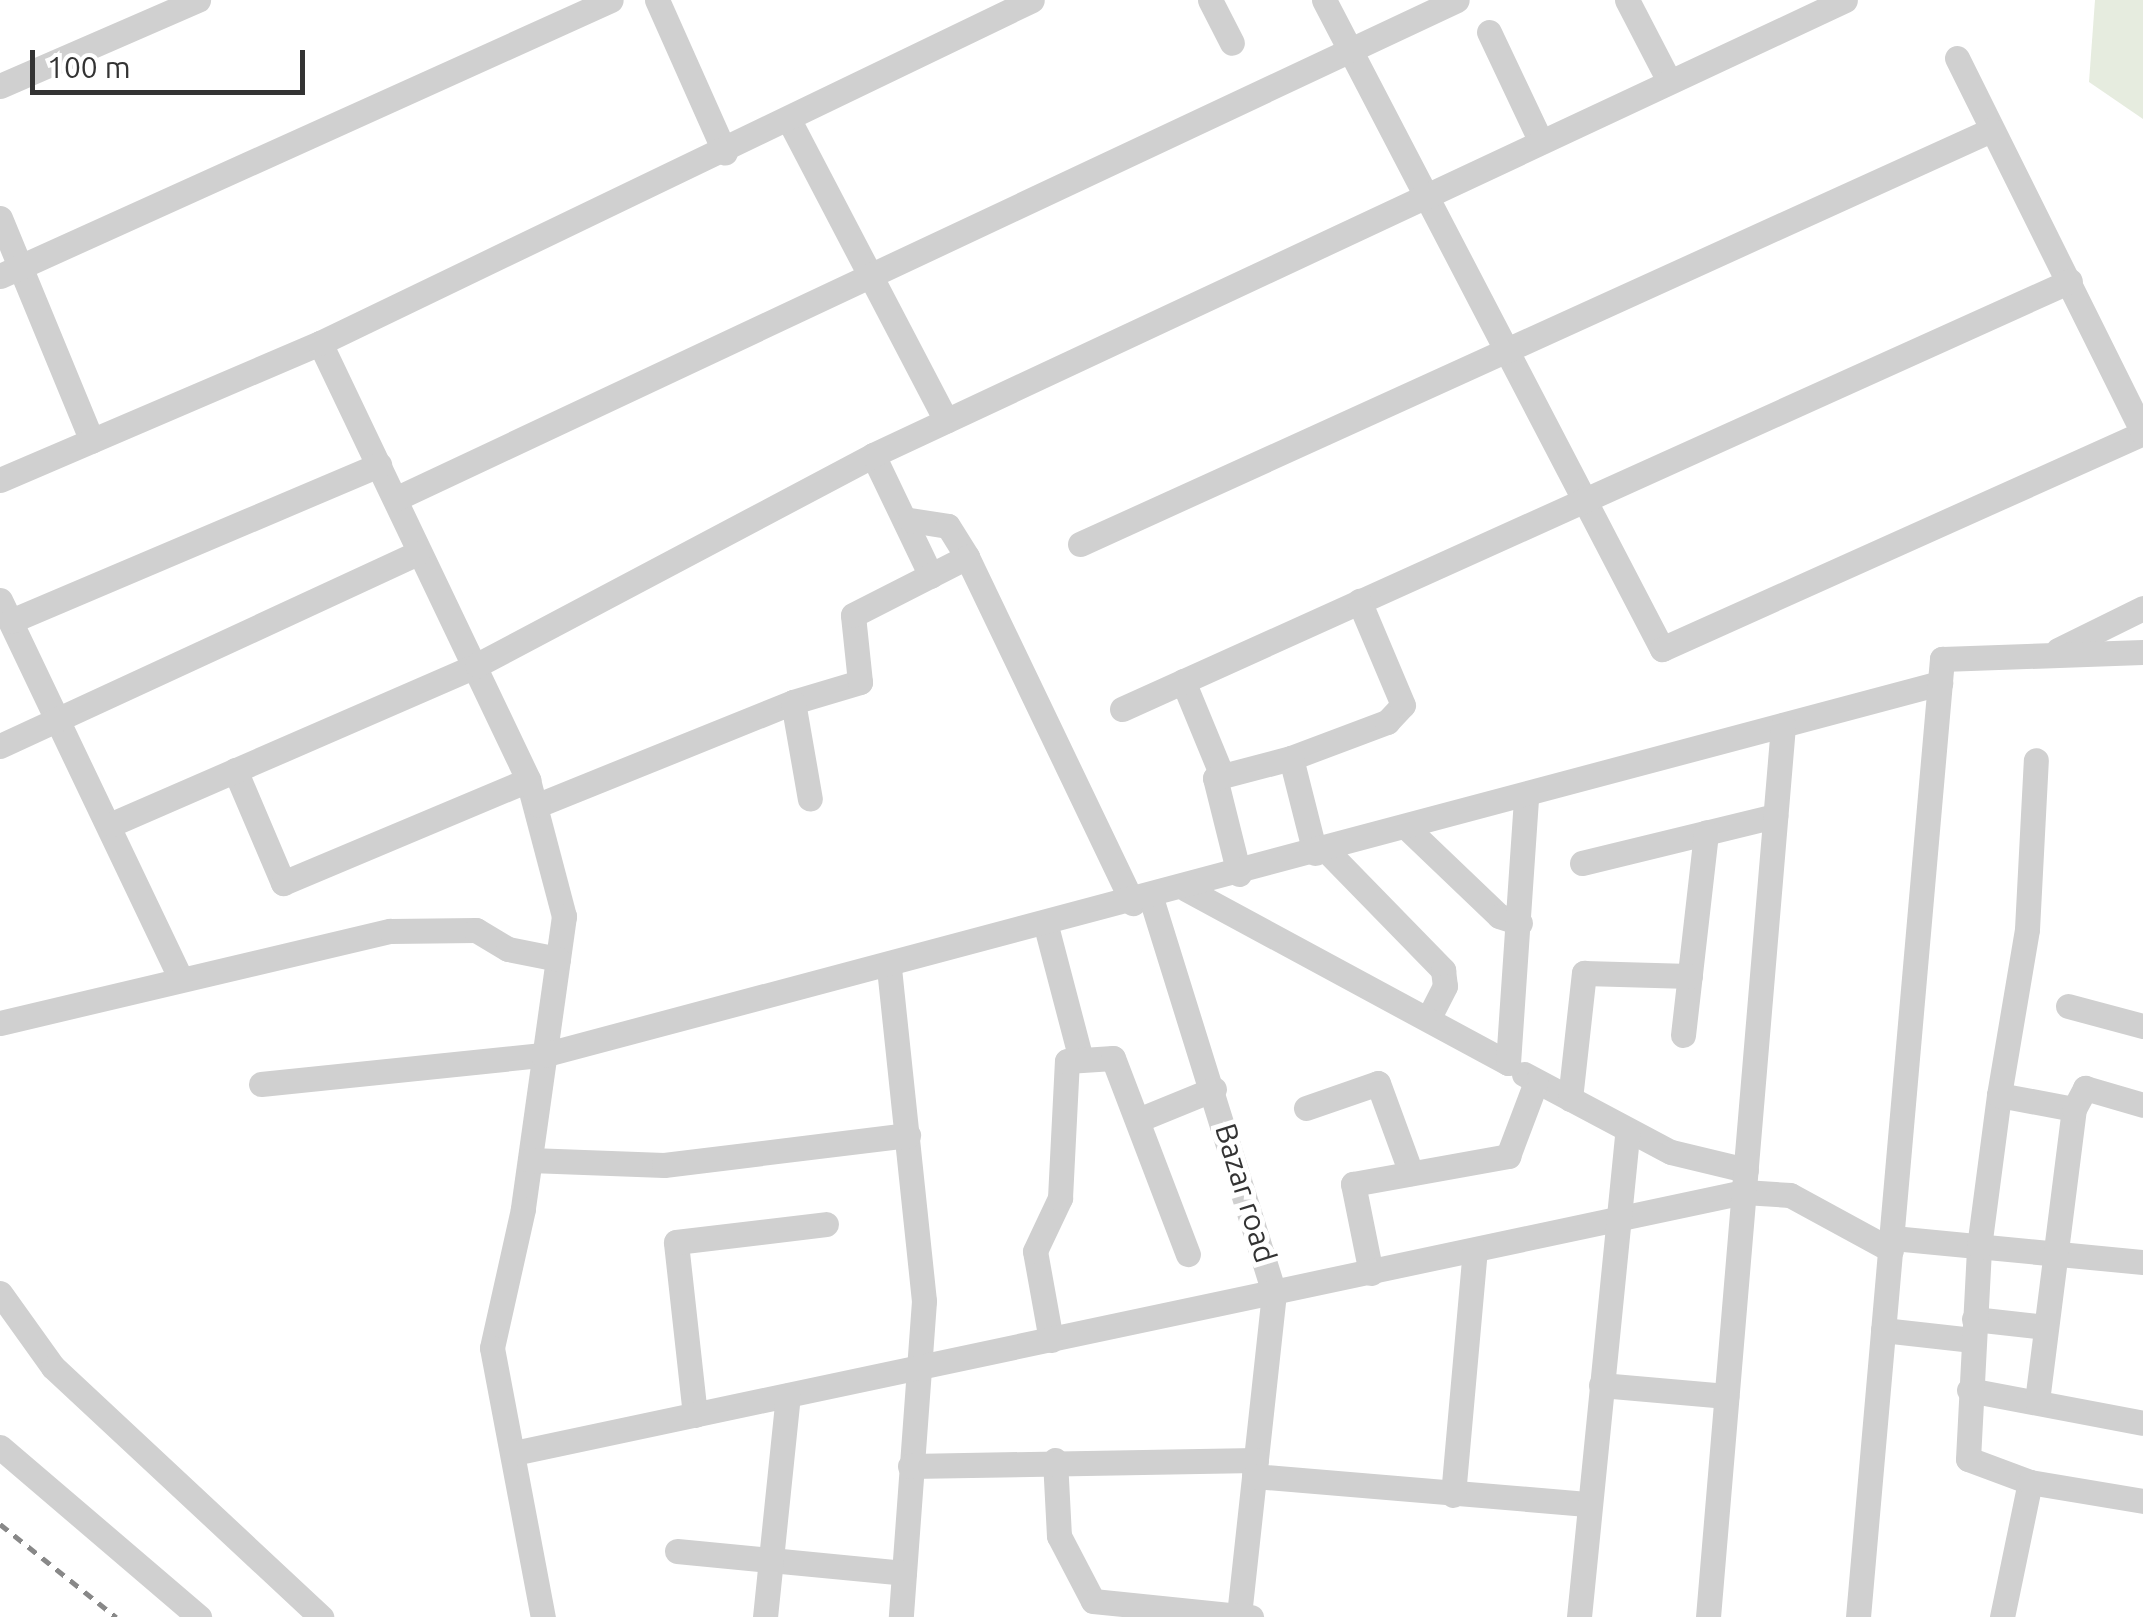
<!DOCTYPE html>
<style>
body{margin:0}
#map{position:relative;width:2143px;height:1617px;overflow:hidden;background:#fff;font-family:Ubuntu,sans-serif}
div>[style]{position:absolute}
.green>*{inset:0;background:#e6ecdf}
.minor>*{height:25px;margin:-12.5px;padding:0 12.5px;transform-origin:12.5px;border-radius:12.5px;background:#d0d0d0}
.rail>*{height:5px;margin-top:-2.5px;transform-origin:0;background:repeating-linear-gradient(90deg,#888 0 10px,transparent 0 18px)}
span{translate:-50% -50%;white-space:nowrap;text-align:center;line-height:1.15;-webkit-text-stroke:10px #fff;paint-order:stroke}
.street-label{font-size:30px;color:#333}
.scale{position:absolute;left:30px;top:50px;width:275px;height:45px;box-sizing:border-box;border:5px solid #333;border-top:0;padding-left:12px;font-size:30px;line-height:35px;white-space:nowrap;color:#333;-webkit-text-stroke:8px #fff;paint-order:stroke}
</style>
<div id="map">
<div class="green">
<div style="clip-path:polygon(2095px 0,2143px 0,2143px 119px,2089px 82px)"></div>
</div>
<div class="minor">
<div style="left:657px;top:0;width:167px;rotate:66deg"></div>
<div style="left:1210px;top:0;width:48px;rotate:62.9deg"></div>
<div style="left:1324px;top:0;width:732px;rotate:62.49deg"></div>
<div style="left:1662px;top:649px;width:527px;rotate:-24.18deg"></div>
<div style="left:1627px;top:0;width:91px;rotate:62.6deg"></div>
<div style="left:1489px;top:32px;width:119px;rotate:64.7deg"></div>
<div style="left:1957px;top:58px;width:418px;rotate:63.6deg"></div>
<div style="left:0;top:86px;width:216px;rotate:-23.5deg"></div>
<div style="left:790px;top:122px;width:337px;rotate:62.4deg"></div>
<div style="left:0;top:218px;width:241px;rotate:67.6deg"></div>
<div style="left:0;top:276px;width:670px;rotate:-24.31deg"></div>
<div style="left:320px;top:343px;width:484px;rotate:64.5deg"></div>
<div style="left:528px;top:780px;width:141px;rotate:75.2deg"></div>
<div style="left:564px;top:916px;width:296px;rotate:98deg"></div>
<div style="left:523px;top:1209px;width:142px;rotate:102.6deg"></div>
<div style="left:492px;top:1348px;width:274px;rotate:79.3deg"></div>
<div style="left:873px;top:455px;width:134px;rotate:64.4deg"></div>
<div style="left:0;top:480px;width:348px;rotate:-23.2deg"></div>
<div style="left:320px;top:343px;width:790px;rotate:-25.72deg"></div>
<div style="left:395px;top:499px;width:1173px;rotate:-25.17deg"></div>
<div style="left:910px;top:520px;width:38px;rotate:9deg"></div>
<div style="left:948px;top:526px;width:36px;rotate:58deg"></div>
<div style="left:1080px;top:544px;width:1001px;rotate:-24.44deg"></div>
<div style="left:0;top:600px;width:419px;rotate:64.5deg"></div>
<div style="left:11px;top:621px;width:400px;rotate:-23deg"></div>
<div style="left:2058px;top:650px;width:95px;rotate:-26.3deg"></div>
<div style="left:1183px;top:681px;width:100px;rotate:67.6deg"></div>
<div style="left:793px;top:702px;width:70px;rotate:-16.6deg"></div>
<div style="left:860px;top:682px;width:67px;rotate:-96deg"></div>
<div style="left:853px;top:615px;width:128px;rotate:-27deg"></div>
<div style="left:967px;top:557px;width:384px;rotate:64.4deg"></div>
<div style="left:1122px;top:709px;width:1040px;rotate:-24.3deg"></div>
<div style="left:0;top:746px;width:459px;rotate:-24.8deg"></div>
<div style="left:235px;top:770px;width:123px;rotate:67deg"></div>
<div style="left:283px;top:883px;width:266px;rotate:-22.8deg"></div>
<div style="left:538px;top:805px;width:275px;rotate:-22deg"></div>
<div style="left:793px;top:702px;width:98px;rotate:80.1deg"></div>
<div style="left:112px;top:824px;width:398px;rotate:-23.5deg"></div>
<div style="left:477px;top:665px;width:448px;rotate:-27.9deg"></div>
<div style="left:873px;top:455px;width:1073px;rotate:-25.08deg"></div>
<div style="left:1407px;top:828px;width:127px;rotate:43.7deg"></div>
<div style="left:1499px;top:916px;width:22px;rotate:18deg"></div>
<div style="left:1326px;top:850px;width:168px;rotate:45.7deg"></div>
<div style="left:1443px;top:970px;width:16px;rotate:83deg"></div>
<div style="left:1445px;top:986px;width:37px;rotate:117deg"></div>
<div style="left:1315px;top:853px;width:98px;rotate:-104.2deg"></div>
<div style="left:1291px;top:758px;width:103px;rotate:-20.6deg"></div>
<div style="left:1387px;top:722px;width:23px;rotate:-47deg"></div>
<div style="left:1403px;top:705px;width:113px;rotate:-112.9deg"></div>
<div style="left:1582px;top:863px;width:199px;rotate:-13.7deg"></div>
<div style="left:1239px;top:874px;width:99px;rotate:-104deg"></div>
<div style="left:1215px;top:778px;width:79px;rotate:-14.7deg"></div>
<div style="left:1186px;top:889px;width:366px;rotate:28.4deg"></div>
<div style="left:1508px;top:1063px;width:268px;rotate:-86.1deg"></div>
<div style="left:1151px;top:898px;width:414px;rotate:72.7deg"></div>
<div style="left:1274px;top:1293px;width:325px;rotate:96.2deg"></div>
<div style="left:1046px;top:926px;width:134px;rotate:75.3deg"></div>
<div style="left:889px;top:968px;width:335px;rotate:84deg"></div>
<div style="left:924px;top:1301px;width:317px;rotate:94.2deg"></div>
<div style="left:2068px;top:1006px;width:78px;rotate:14.9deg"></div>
<div style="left:0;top:1023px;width:401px;rotate:-13.3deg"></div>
<div style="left:390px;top:931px;width:86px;rotate:-0.7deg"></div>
<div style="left:476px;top:930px;width:37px;rotate:31deg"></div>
<div style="left:508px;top:949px;width:51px;rotate:11.3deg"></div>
<div style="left:1683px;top:1035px;width:204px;rotate:-83.5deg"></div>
<div style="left:1524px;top:1074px;width:166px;rotate:28deg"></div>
<div style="left:1671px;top:1152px;width:77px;rotate:13.5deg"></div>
<div style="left:261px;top:1084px;width:283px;rotate:-5.9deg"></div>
<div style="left:543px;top:1055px;width:1446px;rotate:-14.91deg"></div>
<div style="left:1999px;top:1095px;width:168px;rotate:-80.4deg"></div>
<div style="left:2027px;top:929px;width:169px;rotate:-87deg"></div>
<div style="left:1570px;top:1099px;width:127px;rotate:-83.7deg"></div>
<div style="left:1584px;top:973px;width:106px;rotate:1.6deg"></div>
<div style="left:1306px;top:1108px;width:76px;rotate:-19.1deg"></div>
<div style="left:1378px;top:1083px;width:96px;rotate:69.9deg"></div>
<div style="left:1138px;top:1120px;width:82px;rotate:-22.2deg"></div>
<div style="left:530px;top:1160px;width:134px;rotate:2.1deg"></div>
<div style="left:664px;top:1165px;width:246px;rotate:-7deg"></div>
<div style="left:1893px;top:1238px;width:251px;rotate:5.5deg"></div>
<div style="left:1371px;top:1273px;width:91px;rotate:-101.4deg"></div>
<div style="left:1353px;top:1184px;width:158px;rotate:-10.2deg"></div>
<div style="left:1508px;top:1156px;width:79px;rotate:-69.3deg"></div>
<div style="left:0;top:1293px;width:91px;rotate:54.4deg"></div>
<div style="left:53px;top:1367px;width:367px;rotate:43deg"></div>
<div style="left:1974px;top:1319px;width:72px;rotate:6.3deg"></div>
<div style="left:1883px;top:1330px;width:90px;rotate:6.4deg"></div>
<div style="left:1051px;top:1340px;width:90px;rotate:-100.2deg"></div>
<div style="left:1035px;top:1251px;width:59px;rotate:-64.7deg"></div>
<div style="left:1060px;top:1198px;width:137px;rotate:-87.1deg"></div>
<div style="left:1067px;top:1061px;width:46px;rotate:-3.7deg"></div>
<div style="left:1113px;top:1058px;width:210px;rotate:69.1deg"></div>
<div style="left:1601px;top:1385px;width:126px;rotate:5deg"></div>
<div style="left:1969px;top:1390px;width:177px;rotate:10.7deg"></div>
<div style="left:2037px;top:1401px;width:294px;rotate:-82.8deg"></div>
<div style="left:695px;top:1415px;width:174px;rotate:-96.3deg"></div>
<div style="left:676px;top:1242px;width:151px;rotate:-6.8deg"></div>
<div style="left:0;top:1447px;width:262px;rotate:40.5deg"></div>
<div style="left:514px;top:1453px;width:1257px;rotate:-11.98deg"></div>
<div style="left:1744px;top:1192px;width:46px;rotate:3.7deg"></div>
<div style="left:1790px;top:1195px;width:115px;rotate:28.6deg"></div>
<div style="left:1055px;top:1460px;width:76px;rotate:87deg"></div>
<div style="left:1059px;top:1536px;width:73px;rotate:62.4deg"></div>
<div style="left:910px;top:1466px;width:346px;rotate:-1deg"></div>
<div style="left:1254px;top:1476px;width:337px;rotate:4.8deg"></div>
<div style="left:2030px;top:1482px;width:66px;rotate:-159.6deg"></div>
<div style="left:1968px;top:1459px;width:212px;rotate:-87deg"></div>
<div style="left:1979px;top:1247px;width:153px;rotate:-82.5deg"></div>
<div style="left:1999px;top:1095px;width:76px;rotate:10.6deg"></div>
<div style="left:2074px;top:1109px;width:24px;rotate:-62deg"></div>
<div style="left:2085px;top:1088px;width:60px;rotate:16.3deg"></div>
<div style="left:1453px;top:1495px;width:246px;rotate:-84.9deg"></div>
<div style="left:677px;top:1551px;width:228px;rotate:5.5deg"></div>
<div style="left:1093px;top:1601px;width:159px;rotate:5.8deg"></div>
<div style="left:765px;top:1617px;width:223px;rotate:-84.1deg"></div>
<div style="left:1579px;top:1617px;width:486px;rotate:-84.3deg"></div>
<div style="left:1708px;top:1617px;width:895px;rotate:-85.19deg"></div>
<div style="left:1858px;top:1617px;width:962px;rotate:-84.99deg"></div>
<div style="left:1942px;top:659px;width:201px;rotate:-2deg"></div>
<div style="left:2002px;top:1617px;width:138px;rotate:-78.3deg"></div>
<div style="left:2030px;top:1482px;width:115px;rotate:9.5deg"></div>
</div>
<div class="rail">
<div style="left:0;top:1524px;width:149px;rotate:38.7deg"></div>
</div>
<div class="street-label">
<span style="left:1246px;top:1193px;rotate:73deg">Bazar road</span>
</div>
<div class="scale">100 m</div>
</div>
